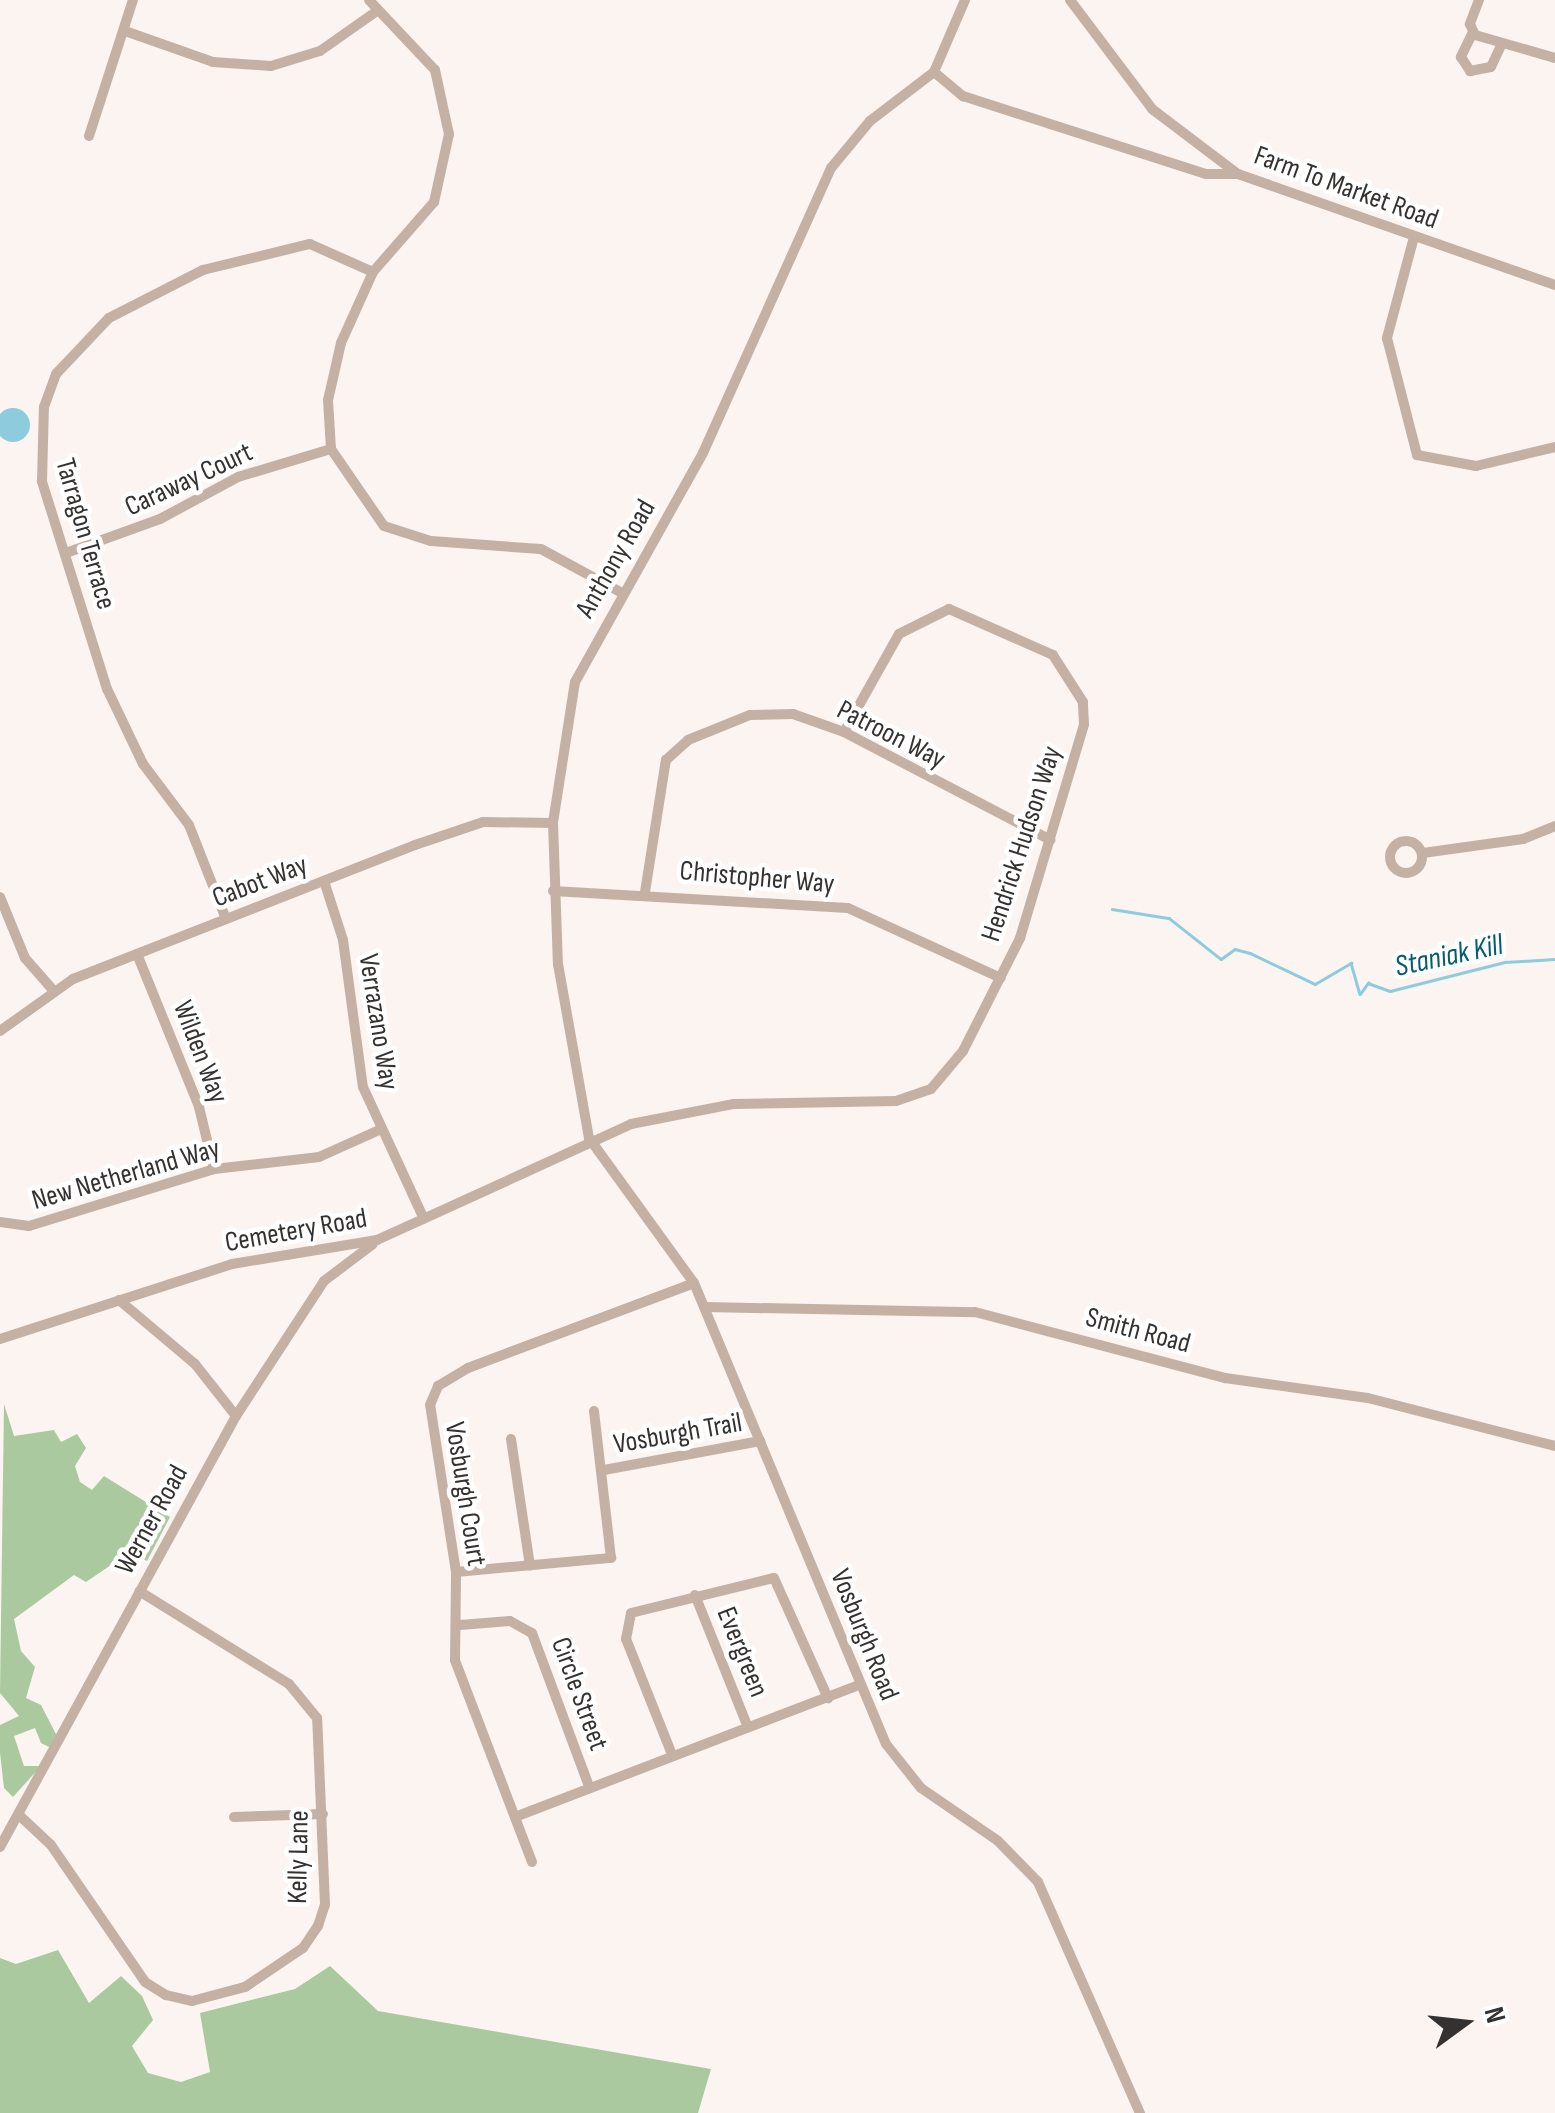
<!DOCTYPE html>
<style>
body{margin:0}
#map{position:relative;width:1555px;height:2113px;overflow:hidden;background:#fbf4f1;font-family:"Sofia Sans Condensed",sans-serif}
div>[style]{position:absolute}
.forest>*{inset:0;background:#aac99e}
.water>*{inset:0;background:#8ecbdd}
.round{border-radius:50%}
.stream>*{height:2.5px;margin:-1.25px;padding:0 1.25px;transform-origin:1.25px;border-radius:1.25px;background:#8ecbdd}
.minor>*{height:10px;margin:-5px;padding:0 5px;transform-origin:5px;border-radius:5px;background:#c5b1a3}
.minor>.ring{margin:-5px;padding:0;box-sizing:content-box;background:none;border:10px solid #c5b1a3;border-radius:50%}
span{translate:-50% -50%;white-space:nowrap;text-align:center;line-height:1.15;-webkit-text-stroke:9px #fff;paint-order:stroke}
.street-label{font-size:28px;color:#343130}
.water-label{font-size:30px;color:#055c70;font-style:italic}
.north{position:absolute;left:1415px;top:1973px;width:100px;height:100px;-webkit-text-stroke:8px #fff;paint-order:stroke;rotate:75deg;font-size:28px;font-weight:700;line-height:40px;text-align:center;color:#343130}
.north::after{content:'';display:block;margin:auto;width:35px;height:45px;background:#343130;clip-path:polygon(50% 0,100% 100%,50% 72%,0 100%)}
</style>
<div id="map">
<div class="forest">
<div style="clip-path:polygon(4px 1404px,14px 1436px,54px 1430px,61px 1442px,77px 1434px,86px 1448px,75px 1466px,80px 1482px,92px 1490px,104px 1476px,170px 1517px,147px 1561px,130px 1552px,86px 1582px,74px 1575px,14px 1619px,21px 1651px,35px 1667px,26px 1698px,41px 1705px,59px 1740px,53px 1749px,41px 1743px,35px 1728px,14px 1736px,24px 1766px,41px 1766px,13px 1797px,4px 1788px,0 1753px,0 1725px,19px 1716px,0 1693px)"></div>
<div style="clip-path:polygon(58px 1950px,89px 2003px,121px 1976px,142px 1996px,153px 2020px,132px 2046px,148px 2073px,181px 2082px,210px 2072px,200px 2013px,295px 1989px,330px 1966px,378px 2011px,711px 2069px,698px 2113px,0 2113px,0 1958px,16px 1964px)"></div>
</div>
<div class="water">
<div class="round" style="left:-4px;top:408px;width:34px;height:34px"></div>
</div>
<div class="stream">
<div style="left:1112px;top:909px;width:58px;rotate:9deg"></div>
<div style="left:1169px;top:918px;width:66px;rotate:38.3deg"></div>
<div style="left:1221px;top:959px;width:17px;rotate:-36deg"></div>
<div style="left:1235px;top:949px;width:16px;rotate:15deg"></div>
<div style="left:1250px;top:953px;width:72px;rotate:25.5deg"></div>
<div style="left:1315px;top:984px;width:42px;rotate:-30.3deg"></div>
<div style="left:1351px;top:963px;width:32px;rotate:74deg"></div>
<div style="left:1360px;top:994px;width:14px;rotate:-54deg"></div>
<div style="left:1368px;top:983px;width:23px;rotate:20deg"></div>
<div style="left:1390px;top:991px;width:119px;rotate:-14.2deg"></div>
<div style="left:1505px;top:962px;width:50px;rotate:-3.4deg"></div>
</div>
<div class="minor">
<div style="left:369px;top:0;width:96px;rotate:46.7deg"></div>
<div style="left:435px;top:70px;width:66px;rotate:77.7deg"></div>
<div style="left:449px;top:134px;width:70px;rotate:102.4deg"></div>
<div style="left:434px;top:202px;width:93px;rotate:131.1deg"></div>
<div style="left:373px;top:272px;width:78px;rotate:114.3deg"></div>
<div style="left:341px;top:343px;width:58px;rotate:102.8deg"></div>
<div style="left:328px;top:400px;width:49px;rotate:86.5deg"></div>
<div style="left:331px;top:449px;width:93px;rotate:55.5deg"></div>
<div style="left:384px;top:526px;width:49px;rotate:17.7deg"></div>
<div style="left:431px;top:541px;width:110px;rotate:4.2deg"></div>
<div style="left:541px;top:549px;width:92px;rotate:28.5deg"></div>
<div style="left:965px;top:0;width:78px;rotate:113.3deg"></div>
<div style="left:934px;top:72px;width:81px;rotate:142.6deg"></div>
<div style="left:870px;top:121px;width:61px;rotate:129.7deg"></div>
<div style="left:831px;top:168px;width:312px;rotate:114.2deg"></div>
<div style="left:703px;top:453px;width:262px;rotate:119.2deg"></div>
<div style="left:575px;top:682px;width:143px;rotate:98.9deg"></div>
<div style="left:553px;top:823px;width:141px;rotate:88deg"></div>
<div style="left:558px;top:964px;width:177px;rotate:79.9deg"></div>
<div style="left:589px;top:1138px;width:179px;rotate:54.1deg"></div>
<div style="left:694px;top:1283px;width:499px;rotate:67.4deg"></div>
<div style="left:886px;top:1744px;width:56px;rotate:51.5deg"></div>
<div style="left:921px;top:1788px;width:93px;rotate:34.5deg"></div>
<div style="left:998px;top:1841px;width:57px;rotate:45.7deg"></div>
<div style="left:1038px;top:1882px;width:253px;rotate:66.2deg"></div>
<div style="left:1070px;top:0;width:136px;rotate:53deg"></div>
<div style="left:1152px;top:109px;width:108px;rotate:37.1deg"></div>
<div style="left:1238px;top:174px;width:336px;rotate:19.3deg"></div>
<div style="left:1479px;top:0;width:26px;rotate:111deg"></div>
<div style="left:1470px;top:24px;width:12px;rotate:66deg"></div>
<div style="left:1475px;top:35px;width:83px;rotate:16deg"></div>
<div style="left:125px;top:31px;width:93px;rotate:19.4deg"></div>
<div style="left:213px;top:62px;width:58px;rotate:3.9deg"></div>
<div style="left:271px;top:66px;width:51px;rotate:-17deg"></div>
<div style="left:320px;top:51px;width:70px;rotate:-35.1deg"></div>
<div style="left:1473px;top:32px;width:28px;rotate:116deg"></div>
<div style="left:1461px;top:57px;width:17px;rotate:57deg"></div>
<div style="left:1470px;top:71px;width:21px;rotate:-11deg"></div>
<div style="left:1491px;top:67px;width:23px;rotate:-65deg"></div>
<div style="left:934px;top:72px;width:38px;rotate:40deg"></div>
<div style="left:963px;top:96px;width:255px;rotate:17.8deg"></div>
<div style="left:1206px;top:174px;width:32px"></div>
<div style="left:89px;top:136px;width:143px;rotate:-72.1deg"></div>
<div style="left:1414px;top:237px;width:105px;rotate:105deg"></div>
<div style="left:1387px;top:338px;width:121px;rotate:75.6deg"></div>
<div style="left:1417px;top:455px;width:60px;rotate:10.6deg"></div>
<div style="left:1476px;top:466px;width:81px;rotate:-13.5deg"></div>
<div style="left:66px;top:553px;width:100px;rotate:-19.9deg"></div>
<div style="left:160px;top:519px;width:89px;rotate:-28.3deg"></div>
<div style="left:238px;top:477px;width:97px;rotate:-16.8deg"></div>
<div class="ring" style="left:1390px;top:841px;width:22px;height:22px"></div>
<div style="left:1423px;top:853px;width:101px;rotate:-8deg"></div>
<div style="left:1523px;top:839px;width:35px;rotate:-22deg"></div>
<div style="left:324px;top:881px;width:62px;rotate:72.1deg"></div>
<div style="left:343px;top:940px;width:148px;rotate:82.3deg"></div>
<div style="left:363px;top:1087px;width:145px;rotate:65.2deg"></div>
<div style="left:553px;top:891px;width:295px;rotate:3.3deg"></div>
<div style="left:848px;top:908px;width:168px;rotate:24.6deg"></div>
<div style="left:645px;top:892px;width:134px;rotate:-81deg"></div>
<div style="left:666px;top:760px;width:30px;rotate:-42deg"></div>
<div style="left:688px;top:740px;width:67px;rotate:-22deg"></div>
<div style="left:750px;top:715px;width:43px;rotate:-1.3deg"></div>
<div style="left:793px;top:714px;width:54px;rotate:19.4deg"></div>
<div style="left:844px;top:732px;width:233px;rotate:27.6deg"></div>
<div style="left:0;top:897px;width:66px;rotate:67.7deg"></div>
<div style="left:25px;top:958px;width:41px;rotate:48.9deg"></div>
<div style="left:226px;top:919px;width:101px;rotate:-111.5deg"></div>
<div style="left:189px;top:825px;width:76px;rotate:-127deg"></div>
<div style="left:143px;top:764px;width:83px;rotate:-115.6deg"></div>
<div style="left:107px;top:689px;width:218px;rotate:-107.4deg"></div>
<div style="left:42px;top:481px;width:74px;rotate:-88.5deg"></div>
<div style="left:44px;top:407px;width:35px;rotate:-70deg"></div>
<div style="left:56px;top:374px;width:77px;rotate:-46.6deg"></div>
<div style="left:109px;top:318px;width:106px;rotate:-27.1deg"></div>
<div style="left:203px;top:270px;width:110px;rotate:-13.7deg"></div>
<div style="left:310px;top:244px;width:69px;rotate:24deg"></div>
<div style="left:137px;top:954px;width:165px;rotate:67.9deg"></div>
<div style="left:199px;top:1107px;width:64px;rotate:76.4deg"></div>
<div style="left:0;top:1031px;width:90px;rotate:-35.5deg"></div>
<div style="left:73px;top:979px;width:367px;rotate:-21.4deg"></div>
<div style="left:415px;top:845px;width:72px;rotate:-18.7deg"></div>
<div style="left:483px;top:822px;width:70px;rotate:0.8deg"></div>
<div style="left:0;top:1222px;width:29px;rotate:8deg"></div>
<div style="left:29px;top:1226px;width:194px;rotate:-17.1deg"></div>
<div style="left:214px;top:1169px;width:106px;rotate:-6.5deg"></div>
<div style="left:319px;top:1157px;width:66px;rotate:-24.2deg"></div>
<div style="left:119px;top:1300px;width:99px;rotate:40.1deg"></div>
<div style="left:195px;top:1364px;width:66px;rotate:51.7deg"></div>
<div style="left:705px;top:1307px;width:270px;rotate:1.1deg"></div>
<div style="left:975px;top:1312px;width:259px;rotate:14.8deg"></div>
<div style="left:1225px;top:1378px;width:144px;rotate:8deg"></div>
<div style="left:1368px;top:1398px;width:193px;rotate:14.4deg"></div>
<div style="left:0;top:1339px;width:244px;rotate:-17.9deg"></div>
<div style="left:232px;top:1264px;width:147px;rotate:-9.4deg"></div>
<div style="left:377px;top:1240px;width:279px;rotate:-24.5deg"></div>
<div style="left:631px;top:1124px;width:105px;rotate:-11deg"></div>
<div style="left:734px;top:1104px;width:162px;rotate:-1.1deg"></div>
<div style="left:896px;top:1101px;width:37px;rotate:-19deg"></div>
<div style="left:931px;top:1089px;width:50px;rotate:-49.9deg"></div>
<div style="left:963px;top:1051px;width:127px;rotate:-63.2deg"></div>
<div style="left:1020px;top:938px;width:223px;rotate:-73.3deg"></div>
<div style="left:1084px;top:724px;width:22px;rotate:-93deg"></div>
<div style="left:1083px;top:702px;width:56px;rotate:-122.6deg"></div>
<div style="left:1053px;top:655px;width:114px;rotate:-156.1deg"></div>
<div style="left:949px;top:609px;width:56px;rotate:153.4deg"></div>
<div style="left:899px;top:634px;width:112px;rotate:119.3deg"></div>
<div style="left:511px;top:1439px;width:128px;rotate:81.5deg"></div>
<div style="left:604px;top:1470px;width:159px;rotate:-10.5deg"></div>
<div style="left:456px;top:1572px;width:156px;rotate:-5.2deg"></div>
<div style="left:611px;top:1558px;width:148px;rotate:-96.6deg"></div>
<div style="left:695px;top:1595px;width:140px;rotate:68.2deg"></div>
<div style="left:460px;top:1625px;width:50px;rotate:-4.6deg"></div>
<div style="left:510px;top:1621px;width:25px;rotate:29deg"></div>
<div style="left:532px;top:1633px;width:163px;rotate:69.6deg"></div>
<div style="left:671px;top:1752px;width:122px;rotate:-111.7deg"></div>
<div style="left:626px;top:1639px;width:26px;rotate:-79deg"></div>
<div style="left:631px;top:1613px;width:147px;rotate:-13.8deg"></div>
<div style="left:774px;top:1578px;width:132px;rotate:65.8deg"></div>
<div style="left:20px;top:1816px;width:42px;rotate:43.1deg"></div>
<div style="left:51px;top:1845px;width:166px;rotate:55.5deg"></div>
<div style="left:145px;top:1982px;width:25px;rotate:32deg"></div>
<div style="left:166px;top:1995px;width:27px;rotate:13deg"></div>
<div style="left:192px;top:2001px;width:55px;rotate:-14.8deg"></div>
<div style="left:245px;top:1987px;width:70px;rotate:-33.9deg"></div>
<div style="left:303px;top:1948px;width:27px;rotate:-56deg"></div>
<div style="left:318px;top:1926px;width:22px;rotate:-72deg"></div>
<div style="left:325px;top:1905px;width:187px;rotate:-92.4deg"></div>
<div style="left:317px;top:1718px;width:44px;rotate:-129.5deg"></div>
<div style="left:289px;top:1684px;width:176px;rotate:-148.2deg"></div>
<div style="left:234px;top:1817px;width:89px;rotate:-1.9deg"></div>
<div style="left:515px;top:1817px;width:368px;rotate:-21deg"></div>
<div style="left:0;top:1847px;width:491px;rotate:-61.3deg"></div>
<div style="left:236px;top:1416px;width:161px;rotate:-56.9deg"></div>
<div style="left:324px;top:1281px;width:61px;rotate:-37.1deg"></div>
<div style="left:532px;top:1862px;width:216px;rotate:-110.9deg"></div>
<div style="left:455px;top:1660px;width:88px;rotate:-89.3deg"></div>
<div style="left:456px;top:1572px;width:169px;rotate:-98.8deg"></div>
<div style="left:430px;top:1405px;width:21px;rotate:-67deg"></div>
<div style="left:438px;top:1386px;width:35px;rotate:-31deg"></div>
<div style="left:468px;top:1368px;width:241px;rotate:-20.6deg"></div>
</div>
<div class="street-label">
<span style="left:1346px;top:188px;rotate:20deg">Farm To Market Road</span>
<span style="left:189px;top:480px;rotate:-25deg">Caraway Court</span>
<span style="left:85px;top:534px;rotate:74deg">Tarragon Terrace</span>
<span style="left:616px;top:559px;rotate:-60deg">Anthony Road</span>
<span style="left:891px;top:735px;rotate:27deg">Patroon Way</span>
<span style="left:1022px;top:844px;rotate:-72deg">Hendrick Hudson Way</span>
<span style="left:757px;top:878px;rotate:5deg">Christopher Way</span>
<span style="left:260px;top:882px;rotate:-21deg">Cabot Way</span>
<span style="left:378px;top:1022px;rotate:81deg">Verrazano Way</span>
<span style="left:200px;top:1052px;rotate:69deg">Wilden Way</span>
<span style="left:126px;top:1175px;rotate:-16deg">New Netherland Way</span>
<span style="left:296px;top:1231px;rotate:-10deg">Cemetery Road</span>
<span style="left:1138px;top:1331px;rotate:15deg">Smith Road</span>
<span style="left:678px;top:1434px;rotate:-10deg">Vosburgh Trail</span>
<span style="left:465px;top:1494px;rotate:81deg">Vosburgh Court</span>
<span style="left:152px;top:1520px;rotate:-61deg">Werner Road</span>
<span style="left:864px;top:1635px;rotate:68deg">Vosburgh Road</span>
<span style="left:742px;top:1652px;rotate:68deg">Evergreen</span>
<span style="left:579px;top:1694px;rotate:70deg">Circle Street</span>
<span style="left:299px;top:1857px;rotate:-89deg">Kelly Lane</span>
</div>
<div class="water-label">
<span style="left:1449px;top:956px;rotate:-12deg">Staniak Kill</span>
</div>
<div class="north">N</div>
</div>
